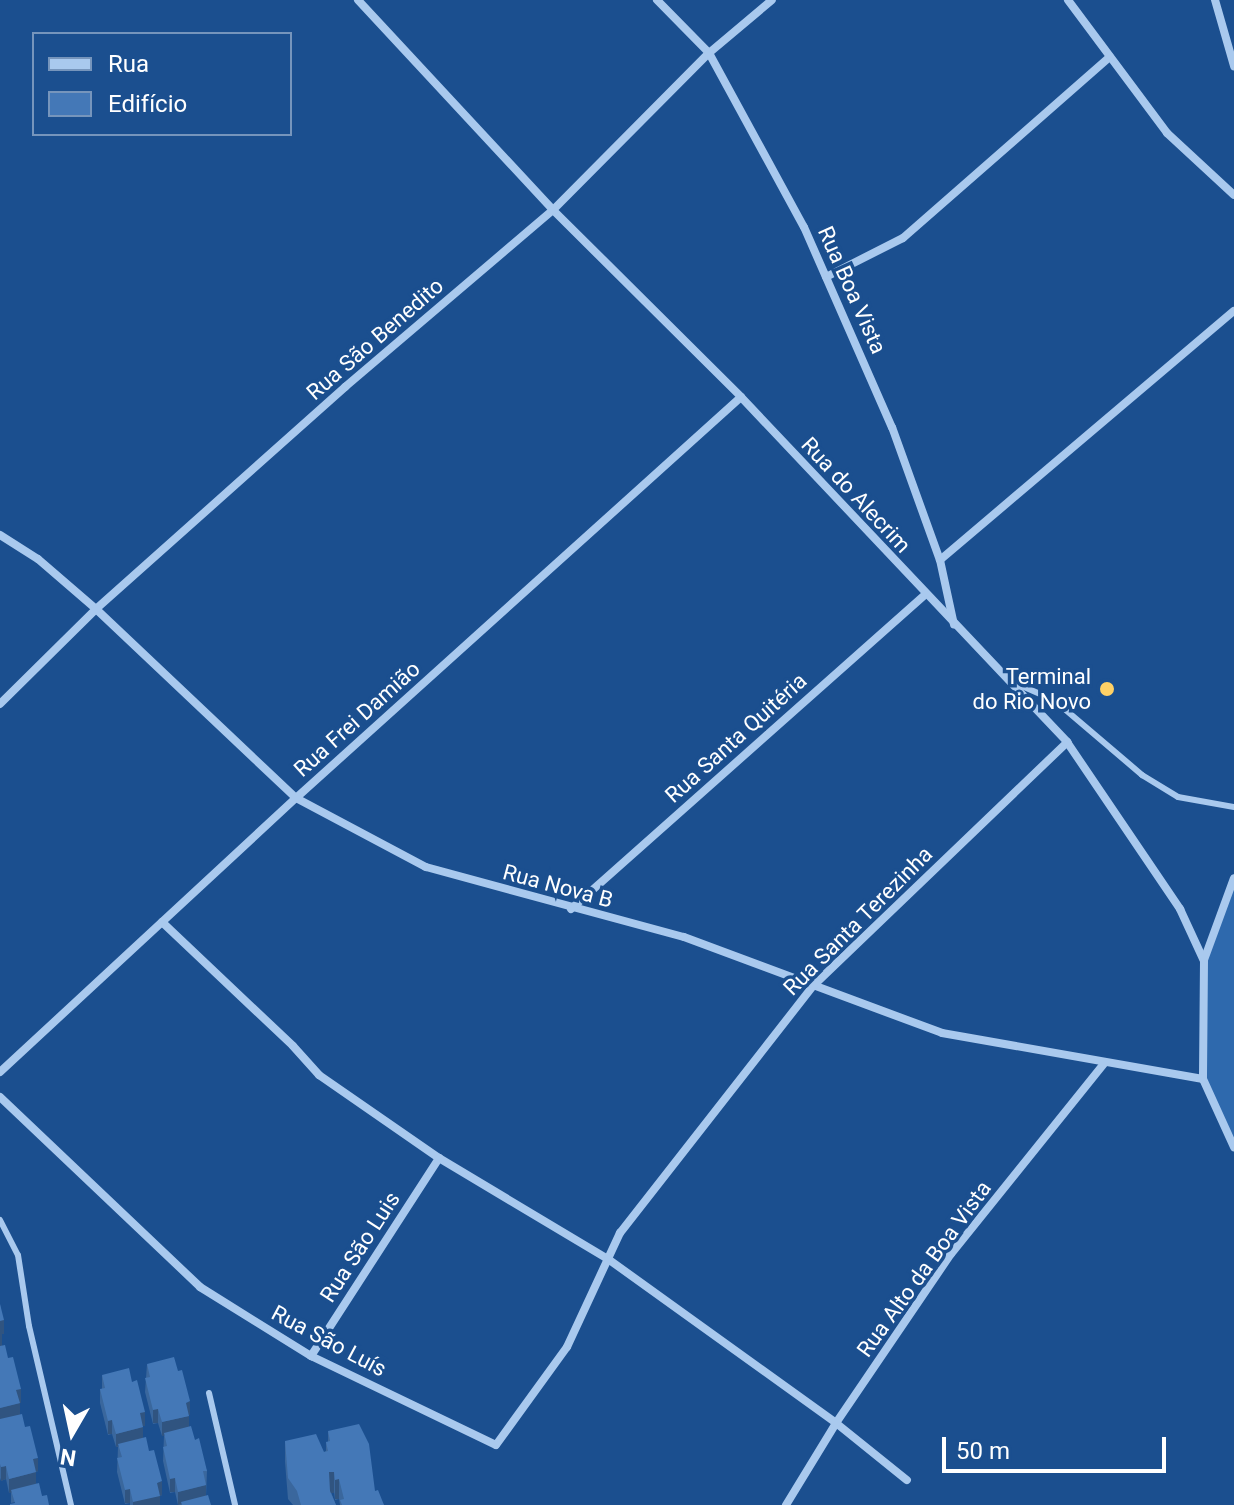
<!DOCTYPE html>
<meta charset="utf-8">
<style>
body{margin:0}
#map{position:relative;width:1234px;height:1505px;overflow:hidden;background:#1b4f8f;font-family:Roboto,sans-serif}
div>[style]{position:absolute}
.green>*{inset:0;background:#2e69ad}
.lane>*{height:6px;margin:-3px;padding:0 3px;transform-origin:3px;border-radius:3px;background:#a9c9ee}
.street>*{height:8px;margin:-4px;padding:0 4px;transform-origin:4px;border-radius:4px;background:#a9c9ee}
.wall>*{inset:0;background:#3a679d}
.shaded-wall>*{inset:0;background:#305480;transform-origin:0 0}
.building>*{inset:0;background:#4478b7}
.dots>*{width:22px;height:22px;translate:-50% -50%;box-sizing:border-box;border:4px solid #1b4f8f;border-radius:50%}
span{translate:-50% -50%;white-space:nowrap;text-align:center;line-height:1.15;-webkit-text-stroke:7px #1b4f8f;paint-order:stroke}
.street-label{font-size:22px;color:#fff}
.poi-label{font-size:22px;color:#fff}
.right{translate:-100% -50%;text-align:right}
.legend{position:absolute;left:32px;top:32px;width:260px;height:104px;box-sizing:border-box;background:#1b4f8f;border:2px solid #7695bc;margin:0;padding:10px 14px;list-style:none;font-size:24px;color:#fff}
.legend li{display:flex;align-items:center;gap:16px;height:40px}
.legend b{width:40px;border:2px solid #7695bc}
.north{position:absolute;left:32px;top:1393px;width:80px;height:80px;-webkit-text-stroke:6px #1b4f8f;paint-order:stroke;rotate:189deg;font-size:22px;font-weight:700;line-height:32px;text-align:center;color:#fff}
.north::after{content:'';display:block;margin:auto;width:28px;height:36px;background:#fff;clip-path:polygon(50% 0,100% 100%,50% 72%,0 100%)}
.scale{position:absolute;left:942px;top:1437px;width:224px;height:36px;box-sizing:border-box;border:4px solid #fff;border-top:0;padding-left:10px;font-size:24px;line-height:28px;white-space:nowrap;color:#fff;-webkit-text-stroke:6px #1b4f8f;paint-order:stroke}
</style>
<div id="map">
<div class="green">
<div style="clip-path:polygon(1234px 878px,1234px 1147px,1203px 1079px,1204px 961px)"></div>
</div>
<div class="lane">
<div style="left:1015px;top:683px;width:43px;rotate:23.6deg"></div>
<div style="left:1054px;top:700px;width:116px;rotate:40.4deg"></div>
<div style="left:1142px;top:775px;width:42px;rotate:31.4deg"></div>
<div style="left:1178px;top:797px;width:57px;rotate:10.1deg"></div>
<div style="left:0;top:1220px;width:39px;rotate:63deg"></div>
<div style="left:18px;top:1255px;width:72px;rotate:81.2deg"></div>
<div style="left:29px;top:1326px;width:184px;rotate:76.8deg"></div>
<div style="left:209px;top:1393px;width:115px;rotate:76.9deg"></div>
</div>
<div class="street">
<div style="left:358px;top:0;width:287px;rotate:47.1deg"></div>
<div style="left:553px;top:210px;width:265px;rotate:44.8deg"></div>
<div style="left:741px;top:397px;width:475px;rotate:46.6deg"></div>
<div style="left:1067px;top:742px;width:202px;rotate:55.9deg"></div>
<div style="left:1180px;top:909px;width:57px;rotate:65.2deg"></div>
<div style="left:1204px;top:961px;width:118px;rotate:90.5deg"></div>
<div style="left:1203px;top:1079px;width:75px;rotate:65.5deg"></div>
<div style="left:657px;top:0;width:74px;rotate:45.5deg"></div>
<div style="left:709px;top:53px;width:198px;rotate:61.4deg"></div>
<div style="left:804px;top:227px;width:219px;rotate:66.3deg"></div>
<div style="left:892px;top:427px;width:141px;rotate:70.2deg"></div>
<div style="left:940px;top:560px;width:66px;rotate:77.8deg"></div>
<div style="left:1068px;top:0;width:166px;rotate:53.3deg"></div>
<div style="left:1167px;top:133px;width:91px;rotate:42.8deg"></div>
<div style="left:1215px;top:0;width:69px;rotate:73.9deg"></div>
<div style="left:826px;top:277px;width:86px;rotate:-26.9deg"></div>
<div style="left:903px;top:238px;width:275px;rotate:-41.2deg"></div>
<div style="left:0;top:535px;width:45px;rotate:32.3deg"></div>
<div style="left:38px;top:559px;width:77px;rotate:40.8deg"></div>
<div style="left:96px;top:609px;width:275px;rotate:43.4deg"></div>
<div style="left:296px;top:798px;width:147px;rotate:28deg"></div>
<div style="left:426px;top:867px;width:267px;rotate:15.2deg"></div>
<div style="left:684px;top:937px;width:275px;rotate:20.4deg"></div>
<div style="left:942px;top:1033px;width:265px;rotate:10deg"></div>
<div style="left:940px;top:560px;width:385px;rotate:-40.3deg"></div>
<div style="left:0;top:704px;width:135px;rotate:-44.7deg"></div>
<div style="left:96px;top:609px;width:334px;rotate:-41.7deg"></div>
<div style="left:345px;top:387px;width:273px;rotate:-40.4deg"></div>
<div style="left:553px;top:210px;width:221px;rotate:-45.2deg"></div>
<div style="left:709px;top:53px;width:82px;rotate:-40.1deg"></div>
<div style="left:571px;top:909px;width:473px;rotate:-41.6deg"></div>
<div style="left:162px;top:922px;width:180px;rotate:43.4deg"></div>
<div style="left:293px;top:1046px;width:39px;rotate:48deg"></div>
<div style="left:319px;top:1075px;width:146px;rotate:34.7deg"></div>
<div style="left:439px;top:1158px;width:197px;rotate:30.9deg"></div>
<div style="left:608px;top:1259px;width:281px;rotate:35.7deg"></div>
<div style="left:836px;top:1423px;width:91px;rotate:38.8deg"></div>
<div style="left:1204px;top:960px;width:87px;rotate:-69.9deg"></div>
<div style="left:0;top:1072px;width:403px;rotate:-42.8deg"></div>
<div style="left:296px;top:798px;width:599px;rotate:-42.02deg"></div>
<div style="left:0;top:1097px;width:276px;rotate:43.5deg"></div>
<div style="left:200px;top:1287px;width:131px;rotate:31.9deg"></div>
<div style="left:311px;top:1356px;width:205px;rotate:25.7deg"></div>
<div style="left:496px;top:1445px;width:121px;rotate:-54.1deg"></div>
<div style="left:567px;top:1347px;width:126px;rotate:-65.1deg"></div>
<div style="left:620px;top:1233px;width:315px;rotate:-52deg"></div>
<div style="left:814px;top:985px;width:351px;rotate:-43.8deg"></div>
<div style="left:311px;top:1356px;width:236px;rotate:-57.1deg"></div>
<div style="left:786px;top:1505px;width:96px;rotate:-58.6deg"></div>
<div style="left:836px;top:1423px;width:204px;rotate:-55.8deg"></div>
<div style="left:951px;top:1254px;width:244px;rotate:-51.2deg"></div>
</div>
<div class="wall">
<div style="clip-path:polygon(0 1304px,4px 1334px,2px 1334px,2px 1346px,21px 1403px,20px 1403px,20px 1414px,38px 1471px,36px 1472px,36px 1483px,42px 1496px,11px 1503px,11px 1492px,9px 1493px,6px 1479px,1px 1481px,0 1478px)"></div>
<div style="clip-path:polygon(147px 1364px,190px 1415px,189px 1415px,189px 1427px,207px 1471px,206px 1496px,211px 1505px,178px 1505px,175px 1492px,170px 1493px,163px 1461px,164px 1435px,162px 1436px,158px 1423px,153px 1424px,145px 1392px)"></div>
<div style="clip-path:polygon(102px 1375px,145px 1426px,143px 1426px,143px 1438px,162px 1495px,160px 1496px,160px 1505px,130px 1505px,130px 1503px,125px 1504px,117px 1472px,118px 1447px,116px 1447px,112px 1434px,108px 1435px,100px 1403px,100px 1389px,102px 1389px)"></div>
<div style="clip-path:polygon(328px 1431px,375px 1491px,384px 1505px,340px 1505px,339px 1499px,335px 1500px,334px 1492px,331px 1492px,336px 1505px,293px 1505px,288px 1499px,285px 1462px,285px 1441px,324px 1452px,326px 1451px,326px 1442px,328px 1442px)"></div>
</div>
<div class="shaded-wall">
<div style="left:4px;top:1320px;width:14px;height:4px;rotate:90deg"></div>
<div style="left:2px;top:1334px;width:14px;height:2px;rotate:90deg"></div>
<div style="left:21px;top:1389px;width:14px;height:5px;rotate:90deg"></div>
<div style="clip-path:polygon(190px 1401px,190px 1415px,186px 1416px,186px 1403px)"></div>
<div style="clip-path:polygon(20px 1403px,20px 1417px,0 1422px,0 1408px)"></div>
<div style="left:158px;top:1409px;width:14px;height:5px;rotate:90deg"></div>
<div style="left:145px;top:1412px;width:14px;height:5px;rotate:90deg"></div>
<div style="clip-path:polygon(189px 1416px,189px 1430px,162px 1436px,162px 1422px)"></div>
<div style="left:112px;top:1420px;width:14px;height:4px;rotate:90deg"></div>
<div style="clip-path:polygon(143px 1427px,143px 1441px,116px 1447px,116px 1434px)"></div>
<div style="clip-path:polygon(38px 1458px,38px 1471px,33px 1473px,33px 1459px)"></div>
<div style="clip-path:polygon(6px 1466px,6px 1479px,1px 1481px,1px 1467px)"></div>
<div style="clip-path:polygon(36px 1472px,36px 1486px,9px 1493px,9px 1479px)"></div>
<div style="left:329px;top:1472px;width:5px;height:21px"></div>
<div style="left:175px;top:1478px;width:14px;height:5px;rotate:90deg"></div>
<div style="left:339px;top:1479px;width:20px;height:4px;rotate:90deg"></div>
<div style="clip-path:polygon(162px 1481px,162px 1495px,160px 1496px,160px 1505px,133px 1505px,133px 1502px,157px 1483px)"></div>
<div style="clip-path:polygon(206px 1485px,206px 1499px,178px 1505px,178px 1492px)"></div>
<div style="left:130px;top:1489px;width:14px;height:5px;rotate:90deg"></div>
</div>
<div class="building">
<div style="clip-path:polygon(0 1304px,4px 1320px,0 1321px)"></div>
<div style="clip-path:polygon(5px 1345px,8px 1358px,13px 1357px,21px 1389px,16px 1390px,20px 1403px,0 1408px,0 1346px)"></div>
<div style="clip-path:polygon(174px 1357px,178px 1371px,182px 1370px,190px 1401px,186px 1403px,189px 1416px,162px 1422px,158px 1409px,153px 1410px,145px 1378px,150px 1377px,147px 1364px)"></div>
<div style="clip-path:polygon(129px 1368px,132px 1382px,137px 1380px,145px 1412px,140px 1413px,143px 1427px,116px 1434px,112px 1420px,108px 1421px,100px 1389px,105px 1388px,102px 1375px)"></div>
<div style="clip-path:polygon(22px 1414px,25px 1427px,30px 1426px,38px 1458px,33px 1459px,36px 1472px,9px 1479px,6px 1466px,1px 1467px,0 1464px,0 1419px)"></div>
<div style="clip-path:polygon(359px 1424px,369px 1444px,375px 1491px,378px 1490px,384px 1505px,342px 1505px,340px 1500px,344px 1499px,339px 1479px,335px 1480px,334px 1472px,329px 1472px,330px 1491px,336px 1505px,301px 1505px,297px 1491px,288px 1478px,285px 1441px,316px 1434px,324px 1452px,328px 1451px,326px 1442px,330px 1441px,328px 1431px)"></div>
<div style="clip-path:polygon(191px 1426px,195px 1440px,199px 1438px,207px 1471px,203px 1471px,206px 1485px,178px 1492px,175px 1478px,170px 1479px,163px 1447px,167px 1446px,164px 1433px)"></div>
<div style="clip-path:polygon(146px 1437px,149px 1451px,154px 1450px,162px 1481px,157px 1483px,160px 1496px,133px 1502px,130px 1489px,125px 1490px,117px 1458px,122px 1457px,118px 1444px)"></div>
<div style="clip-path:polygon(39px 1483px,42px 1496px,47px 1495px,49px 1505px,10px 1505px,10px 1504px,15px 1503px,11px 1490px)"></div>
<div style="clip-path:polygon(208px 1495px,211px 1505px,182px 1505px,181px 1502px)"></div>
</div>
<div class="dots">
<div style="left:1107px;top:689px;background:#ffd166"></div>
</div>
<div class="street-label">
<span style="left:852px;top:290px;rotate:66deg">Rua Boa Vista</span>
<span style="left:375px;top:339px;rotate:-41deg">Rua São Benedito</span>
<span style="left:856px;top:495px;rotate:47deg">Rua do Alecrim</span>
<span style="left:357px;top:719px;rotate:-42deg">Rua Frei Damião</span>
<span style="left:736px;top:738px;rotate:-42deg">Rua Santa Quitéria</span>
<span style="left:558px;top:886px;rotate:15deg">Rua Nova B</span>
<span style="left:858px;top:921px;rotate:-45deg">Rua Santa Terezinha</span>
<span style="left:360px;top:1247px;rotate:-57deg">Rua São Luis</span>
<span style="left:924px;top:1269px;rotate:-54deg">Rua Alto da Boa Vista</span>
<span style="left:329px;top:1341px;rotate:28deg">Rua São Luís</span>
</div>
<div class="poi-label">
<span class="right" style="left:1091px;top:689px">Terminal<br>do Rio Novo</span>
</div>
<ul class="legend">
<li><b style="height:10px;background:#a9c9ee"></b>Rua</li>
<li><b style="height:22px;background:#4478b7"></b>Edifício</li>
</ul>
<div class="north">N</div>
<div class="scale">50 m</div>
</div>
